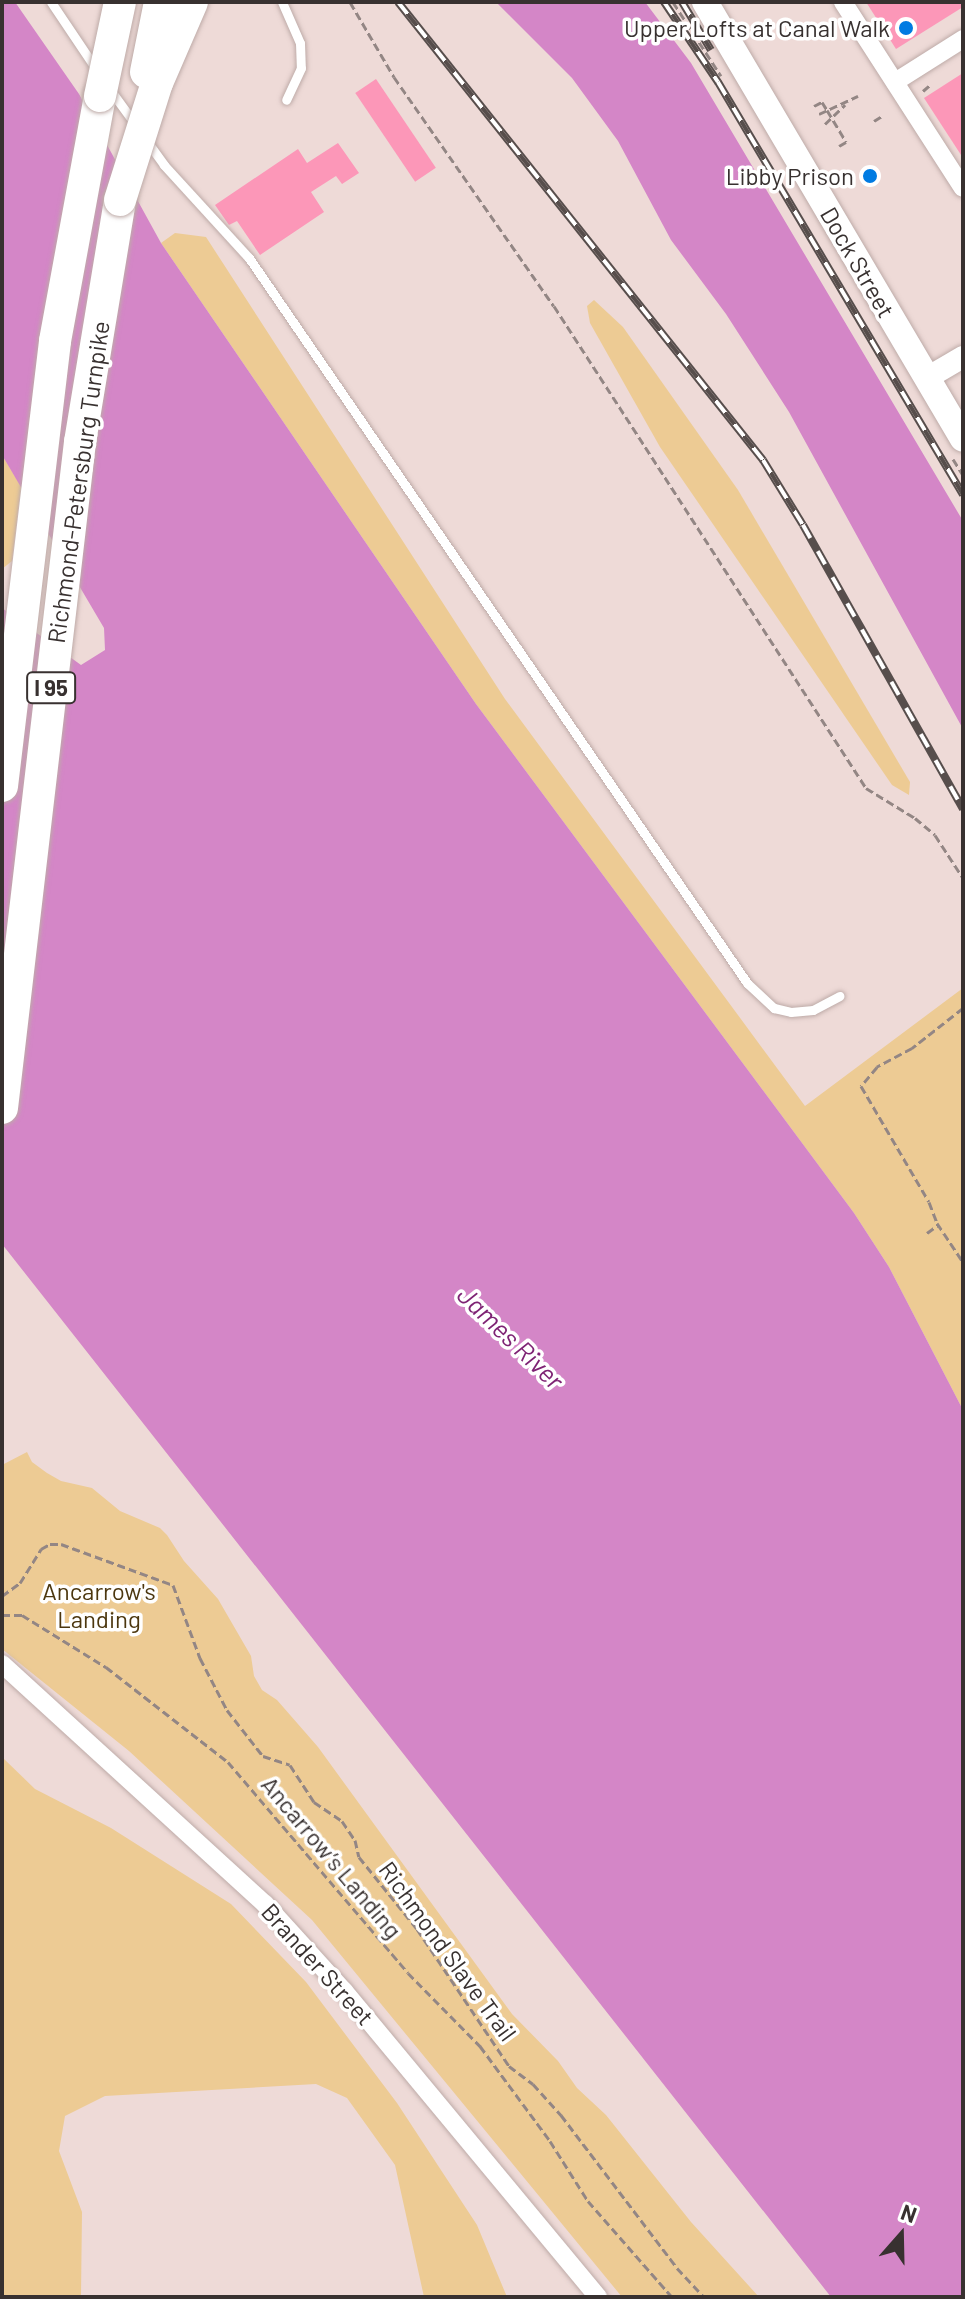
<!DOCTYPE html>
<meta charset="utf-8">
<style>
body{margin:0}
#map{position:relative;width:965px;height:2299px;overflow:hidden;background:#eedad7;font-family:Barlow,sans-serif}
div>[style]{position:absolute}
.green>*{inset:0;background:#edcb94}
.water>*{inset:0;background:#d486c7}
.building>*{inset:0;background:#fc97b8;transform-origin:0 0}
.path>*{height:3px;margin-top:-1.5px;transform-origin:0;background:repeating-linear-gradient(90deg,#938684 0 8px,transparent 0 12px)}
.roads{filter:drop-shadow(0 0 2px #beaba8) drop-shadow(0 0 2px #beaba8)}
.service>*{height:9px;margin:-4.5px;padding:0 4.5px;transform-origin:4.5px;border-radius:4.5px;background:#fff}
.minor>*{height:18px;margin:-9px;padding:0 9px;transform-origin:9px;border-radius:9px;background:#fff}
.tertiary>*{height:22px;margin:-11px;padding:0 11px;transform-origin:11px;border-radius:11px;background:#fff}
.secondary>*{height:26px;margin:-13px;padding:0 13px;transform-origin:13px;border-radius:13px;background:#fff}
.motorway>*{height:32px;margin:-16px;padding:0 16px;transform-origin:16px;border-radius:16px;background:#fff}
.rail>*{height:8px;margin-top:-4px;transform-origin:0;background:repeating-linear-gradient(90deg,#fff 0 15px,#574e4c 0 30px);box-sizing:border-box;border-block:2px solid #574e4c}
.bridges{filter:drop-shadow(0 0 2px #beaba8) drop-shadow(0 0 2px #beaba8)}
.motorway-bridge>*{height:32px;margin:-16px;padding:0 16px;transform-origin:16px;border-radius:16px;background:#fff}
.dots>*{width:22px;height:22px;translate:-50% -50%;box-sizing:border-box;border:4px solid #fff;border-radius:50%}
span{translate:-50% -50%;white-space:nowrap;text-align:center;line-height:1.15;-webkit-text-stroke:7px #fff;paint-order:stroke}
.shield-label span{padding:2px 6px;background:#fff;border:2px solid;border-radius:6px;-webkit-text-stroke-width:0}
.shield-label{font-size:22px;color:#383130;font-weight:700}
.poi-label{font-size:24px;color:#383130}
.right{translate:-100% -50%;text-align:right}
.street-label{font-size:24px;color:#383130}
.park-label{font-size:24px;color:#4c370f}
.water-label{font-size:26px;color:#7e2374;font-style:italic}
.frame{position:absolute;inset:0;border:4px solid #383130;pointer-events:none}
.north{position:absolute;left:861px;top:2195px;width:80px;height:80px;-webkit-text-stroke:6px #fff;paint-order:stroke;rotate:20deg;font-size:22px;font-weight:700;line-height:32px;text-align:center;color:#383130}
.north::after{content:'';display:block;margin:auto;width:28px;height:36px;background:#383130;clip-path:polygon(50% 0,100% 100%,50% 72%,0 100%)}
</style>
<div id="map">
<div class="green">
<div style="clip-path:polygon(175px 233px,206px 237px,505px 699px,805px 1106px,963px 988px,963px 1410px,889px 1267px,854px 1213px,476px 704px,161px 243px)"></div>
<div style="clip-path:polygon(594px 300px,623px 327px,738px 490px,910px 782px,909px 795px,892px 785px,660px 447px,590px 323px,587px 306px)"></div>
<div style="clip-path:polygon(2px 455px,21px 486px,12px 561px,2px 569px)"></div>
<div style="clip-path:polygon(27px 1452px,32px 1462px,47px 1473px,61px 1481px,92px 1488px,120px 1511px,160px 1528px,167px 1535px,184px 1561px,218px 1599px,251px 1656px,254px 1676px,262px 1690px,277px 1700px,318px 1747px,512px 2014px,558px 2061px,577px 2088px,606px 2115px,691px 2222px,759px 2297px,622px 2297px,312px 1920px,129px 1751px,2px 1649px,2px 1465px)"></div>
<div style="clip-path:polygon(2px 1757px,35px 1789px,111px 1828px,231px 1904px,306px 1982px,397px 2103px,477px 2225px,507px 2297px,424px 2297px,395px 2165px,347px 2098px,316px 2084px,105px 2096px,65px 2116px,59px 2151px,82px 2212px,81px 2297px,2px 2297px)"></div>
</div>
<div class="water">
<div style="clip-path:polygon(2px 2px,15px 2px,79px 94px,161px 243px,476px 704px,854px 1213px,889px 1267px,963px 1410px,963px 2297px,831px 2297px,2px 1244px,2px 608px,81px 665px,105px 650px,104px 628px,2px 455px)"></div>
<div style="clip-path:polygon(496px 2px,645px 2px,691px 63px,963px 521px,963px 729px,789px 412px,726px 314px,671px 240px,618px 141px,572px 78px)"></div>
</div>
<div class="building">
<div style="clip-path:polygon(866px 2px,963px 2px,963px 7px,896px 49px)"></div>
<div style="clip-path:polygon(963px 73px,963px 158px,924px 98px)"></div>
<div style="left:376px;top:79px;width:107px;height:25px;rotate:56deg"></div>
<div style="clip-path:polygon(338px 143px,359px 173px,342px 184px,336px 176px,311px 192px,324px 212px,260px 255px,237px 221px,229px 225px,215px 205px,298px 149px,307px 163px)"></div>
</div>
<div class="path">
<div style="left:350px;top:2px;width:87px;rotate:59.6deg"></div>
<div style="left:394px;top:77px;width:279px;rotate:55.1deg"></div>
<div style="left:554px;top:306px;width:574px;rotate:57.08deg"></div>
<div style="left:866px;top:788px;width:57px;rotate:31.5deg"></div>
<div style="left:915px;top:818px;width:26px;rotate:40deg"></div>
<div style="left:935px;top:835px;width:51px;rotate:56.9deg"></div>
<div style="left:673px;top:2px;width:88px;rotate:57deg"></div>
<div style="left:923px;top:91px;width:11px;rotate:-41deg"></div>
<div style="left:814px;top:106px;width:9px;rotate:-27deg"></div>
<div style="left:822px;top:102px;width:9px;rotate:58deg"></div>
<div style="left:827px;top:110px;width:37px;rotate:59deg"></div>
<div style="left:846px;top:142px;width:8px;rotate:150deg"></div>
<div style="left:819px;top:114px;width:43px;rotate:-24.8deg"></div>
<div style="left:874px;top:121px;width:9px;rotate:-32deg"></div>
<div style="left:825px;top:124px;width:28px;rotate:-44deg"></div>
<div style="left:953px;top:459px;width:19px;rotate:58deg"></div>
<div style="left:963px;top:1008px;width:65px;rotate:141.9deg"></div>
<div style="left:912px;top:1048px;width:40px;rotate:152deg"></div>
<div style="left:877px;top:1067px;width:25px;rotate:130deg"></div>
<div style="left:861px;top:1086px;width:134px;rotate:59.6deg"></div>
<div style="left:929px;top:1202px;width:22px;rotate:69deg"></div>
<div style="left:937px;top:1223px;width:47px;rotate:56.3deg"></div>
<div style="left:927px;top:1233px;width:14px;rotate:-36deg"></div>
<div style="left:2px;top:1596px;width:22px;rotate:-36deg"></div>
<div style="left:20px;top:1583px;width:40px;rotate:-58deg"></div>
<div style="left:41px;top:1549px;width:10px;rotate:-29deg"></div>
<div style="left:50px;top:1544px;width:11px"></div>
<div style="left:61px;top:1544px;width:119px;rotate:20.1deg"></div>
<div style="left:173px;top:1585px;width:78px;rotate:69.7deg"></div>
<div style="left:200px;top:1658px;width:59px;rotate:62.6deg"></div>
<div style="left:227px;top:1710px;width:58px;rotate:52deg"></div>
<div style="left:263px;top:1756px;width:28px;rotate:18deg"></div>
<div style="left:290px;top:1765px;width:44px;rotate:57deg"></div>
<div style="left:314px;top:1802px;width:34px;rotate:34deg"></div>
<div style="left:342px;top:1821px;width:23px;rotate:56deg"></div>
<div style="left:355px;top:1840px;width:17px;rotate:77deg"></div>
<div style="left:359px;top:1857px;width:92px;rotate:51.1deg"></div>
<div style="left:417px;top:1929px;width:165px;rotate:56.1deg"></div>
<div style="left:509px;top:2066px;width:30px;rotate:37deg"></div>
<div style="left:533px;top:2084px;width:42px;rotate:47.9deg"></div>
<div style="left:561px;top:2115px;width:192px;rotate:52.8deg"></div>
<div style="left:677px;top:2268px;width:40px;rotate:47deg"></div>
<div style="left:2px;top:1615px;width:20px"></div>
<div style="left:22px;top:1615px;width:99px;rotate:31.8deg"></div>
<div style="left:106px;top:1667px;width:155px;rotate:37.9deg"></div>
<div style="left:228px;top:1762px;width:277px;rotate:49.5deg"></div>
<div style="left:408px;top:1973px;width:103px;rotate:45.4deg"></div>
<div style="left:480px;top:2046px;width:118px;rotate:53.6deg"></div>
<div style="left:550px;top:2141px;width:71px;rotate:57.7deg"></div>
<div style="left:588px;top:2201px;width:128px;rotate:48.8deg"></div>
</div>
<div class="roads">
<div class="service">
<div style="left:51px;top:2px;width:84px;rotate:56.1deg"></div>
<div style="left:282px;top:2px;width:45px;rotate:66.3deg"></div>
<div style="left:300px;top:43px;width:25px;rotate:88deg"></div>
<div style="left:301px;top:68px;width:35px;rotate:115deg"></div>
<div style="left:111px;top:91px;width:41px;rotate:54deg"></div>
<div style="left:146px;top:140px;width:31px;rotate:54deg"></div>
<div style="left:164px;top:165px;width:126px;rotate:47.6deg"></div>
<div style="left:249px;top:258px;width:880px;rotate:55.51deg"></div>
<div style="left:747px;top:983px;width:37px;rotate:43deg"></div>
<div style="left:774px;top:1008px;width:17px;rotate:13deg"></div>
<div style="left:791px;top:1012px;width:22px;rotate:-5deg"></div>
<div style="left:813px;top:1010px;width:30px;rotate:-28deg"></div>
</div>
<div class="minor">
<div style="left:843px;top:2px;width:221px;rotate:57.2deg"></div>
<div style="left:895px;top:82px;width:80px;rotate:-32.3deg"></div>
<div style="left:2px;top:1664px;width:356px;rotate:42.4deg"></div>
<div style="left:265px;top:1904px;width:118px;rotate:47.8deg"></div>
<div style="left:344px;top:1991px;width:398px;rotate:50.3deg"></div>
</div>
<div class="tertiary">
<div style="left:927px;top:378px;width:42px;rotate:-30.3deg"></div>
</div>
<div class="secondary">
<div style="left:705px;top:2px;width:507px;rotate:59.44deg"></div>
</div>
<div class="motorway">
<div style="left:2px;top:786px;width:448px;rotate:-83.2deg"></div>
<div style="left:55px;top:341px;width:249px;rotate:-79.6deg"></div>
<div style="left:2px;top:1108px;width:671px;rotate:-83.32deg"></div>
<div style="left:80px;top:442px;width:245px;rotate:-80.6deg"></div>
</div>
</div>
<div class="rail">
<div style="left:398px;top:2px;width:586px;rotate:51.45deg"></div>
<div style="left:763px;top:460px;width:76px;rotate:58.4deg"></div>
<div style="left:803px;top:525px;width:326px;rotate:60.6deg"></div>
<div style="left:664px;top:2px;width:97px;rotate:56deg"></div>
<div style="left:718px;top:82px;width:480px;rotate:59.3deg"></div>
<div style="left:682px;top:2px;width:56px;rotate:58.9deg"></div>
</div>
<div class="bridges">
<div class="motorway-bridge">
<div style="left:146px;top:72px;width:71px;rotate:-78.7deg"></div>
<div style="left:100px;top:96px;width:96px;rotate:-78deg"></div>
<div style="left:120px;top:200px;width:123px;rotate:-72.5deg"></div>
<div style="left:157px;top:83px;width:88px;rotate:-66.6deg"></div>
</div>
</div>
<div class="dots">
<div style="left:906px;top:28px;background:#007be2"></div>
<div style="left:870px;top:176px;background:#007be2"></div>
</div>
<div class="shield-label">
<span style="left:51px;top:688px">I 95</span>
</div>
<div class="poi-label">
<span class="right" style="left:890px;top:28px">Upper Lofts at Canal Walk</span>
<span class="right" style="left:854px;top:176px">Libby Prison</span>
</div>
<div class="street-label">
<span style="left:858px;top:262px;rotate:60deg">Dock Street</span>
<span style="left:78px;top:482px;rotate:-82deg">Richmond-Petersburg Turnpike</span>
<span style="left:332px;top:1857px;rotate:50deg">Ancarrow’s Landing</span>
<span style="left:448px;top:1951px;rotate:54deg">Richmond Slave Trail</span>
<span style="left:318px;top:1964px;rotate:48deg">Brander Street</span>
</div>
<div class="park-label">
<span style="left:99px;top:1605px">Ancarrow's<br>Landing</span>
</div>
<div class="water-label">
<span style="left:511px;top:1337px;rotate:44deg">James River</span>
</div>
<div class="frame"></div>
<div class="north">N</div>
</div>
